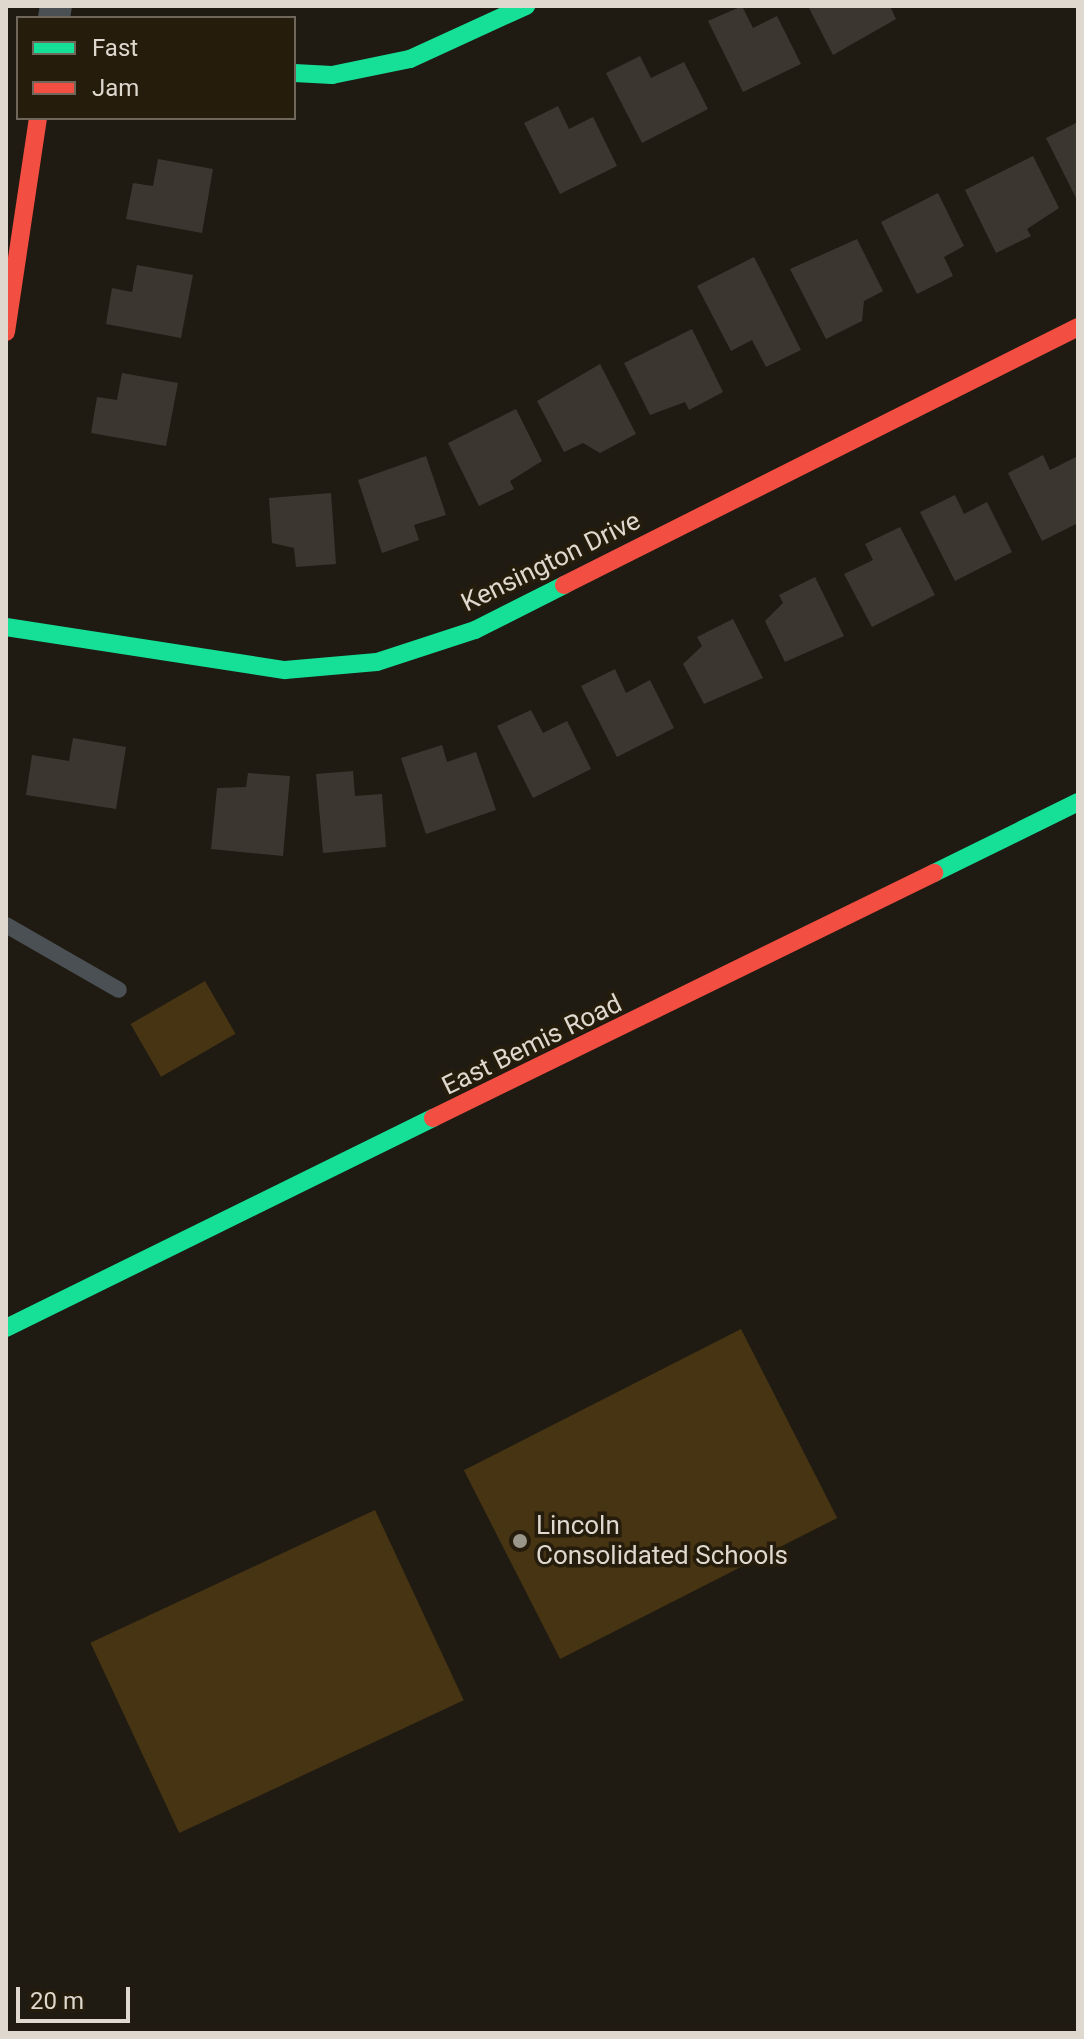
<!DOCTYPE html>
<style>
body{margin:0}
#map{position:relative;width:1084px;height:2039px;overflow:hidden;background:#1f1b12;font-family:Roboto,sans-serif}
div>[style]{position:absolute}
.green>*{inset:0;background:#463413;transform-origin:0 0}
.building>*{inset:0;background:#3b3730}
.lane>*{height:16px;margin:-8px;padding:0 8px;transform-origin:8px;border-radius:8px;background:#4a5053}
.street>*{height:32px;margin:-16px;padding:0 16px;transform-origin:16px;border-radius:16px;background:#4a5053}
.fast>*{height:18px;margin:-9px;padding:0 9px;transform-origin:9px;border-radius:9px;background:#16e098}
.jam>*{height:18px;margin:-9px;padding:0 9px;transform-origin:9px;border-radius:9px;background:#f24e42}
.dots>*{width:22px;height:22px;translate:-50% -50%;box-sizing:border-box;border:4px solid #251c0c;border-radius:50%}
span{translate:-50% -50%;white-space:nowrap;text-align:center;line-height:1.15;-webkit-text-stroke:7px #251c0c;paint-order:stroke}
.street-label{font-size:26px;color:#ded8ce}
.poi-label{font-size:26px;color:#ded8ce}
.left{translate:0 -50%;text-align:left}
.frame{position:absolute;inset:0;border:8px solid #ded8ce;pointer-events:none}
.legend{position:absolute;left:16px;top:16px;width:280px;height:104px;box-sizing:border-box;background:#251c0c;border:2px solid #6f675a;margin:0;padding:10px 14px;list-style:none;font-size:24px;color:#ded8ce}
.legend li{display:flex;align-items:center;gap:16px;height:40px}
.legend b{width:40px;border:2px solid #6f675a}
.scale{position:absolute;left:16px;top:1987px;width:114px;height:36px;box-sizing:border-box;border:4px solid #ded8ce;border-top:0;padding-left:10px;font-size:24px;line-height:28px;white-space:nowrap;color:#ded8ce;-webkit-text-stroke:6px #251c0c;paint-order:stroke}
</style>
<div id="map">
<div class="green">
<div style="left:205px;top:981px;width:61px;height:86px;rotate:60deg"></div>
<div style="left:741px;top:1329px;width:212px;height:311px;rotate:63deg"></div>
<div style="left:375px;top:1510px;width:210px;height:314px;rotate:65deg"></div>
</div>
<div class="building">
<div style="clip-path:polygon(742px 6px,753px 28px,777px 16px,801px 64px,743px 92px,708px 21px)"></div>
<div style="clip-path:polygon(808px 6px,890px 6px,896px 19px,833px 55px)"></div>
<div style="clip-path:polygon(640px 56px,651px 78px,684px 62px,708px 109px,642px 143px,606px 73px)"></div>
<div style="clip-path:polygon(558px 106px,569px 129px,593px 117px,617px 166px,560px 194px,524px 123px)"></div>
<div style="clip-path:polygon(1078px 122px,1078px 202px,1046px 138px)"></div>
<div style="clip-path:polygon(1033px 156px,1059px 208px,1027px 229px,1031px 236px,996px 253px,965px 190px)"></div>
<div style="clip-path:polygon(158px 159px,213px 169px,202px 233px,126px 219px,133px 183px,153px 186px)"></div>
<div style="clip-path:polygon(938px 193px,964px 246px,944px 257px,953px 276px,917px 294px,881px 222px)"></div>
<div style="clip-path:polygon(857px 239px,883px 291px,864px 301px,862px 321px,826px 339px,790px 269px)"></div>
<div style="clip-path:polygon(754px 257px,801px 350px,766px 367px,752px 340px,731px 351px,697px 286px)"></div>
<div style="clip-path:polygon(137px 265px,193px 275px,181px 338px,106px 324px,112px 288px,132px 292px)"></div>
<div style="clip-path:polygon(692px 329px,723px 392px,689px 410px,685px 402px,650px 415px,624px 363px)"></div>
<div style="clip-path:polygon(600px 364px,636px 434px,600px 453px,583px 443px,564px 452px,537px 401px)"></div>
<div style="clip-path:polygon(122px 373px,178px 383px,166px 446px,91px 433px,97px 397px,117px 400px)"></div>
<div style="clip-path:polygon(516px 409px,542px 461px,510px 481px,514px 489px,479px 506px,448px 443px)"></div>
<div style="clip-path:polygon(1043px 455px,1050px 470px,1078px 456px,1078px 523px,1042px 541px,1008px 473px)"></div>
<div style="clip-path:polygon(426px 456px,446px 515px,414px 525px,419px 540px,382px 553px,358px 480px)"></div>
<div style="clip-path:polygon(331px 493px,336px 564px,296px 567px,294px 548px,272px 543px,269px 498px)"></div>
<div style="clip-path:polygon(955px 495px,964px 514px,987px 502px,1012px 552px,955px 581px,920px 512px)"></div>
<div style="clip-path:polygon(900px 527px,935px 595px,872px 627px,844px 574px,873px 560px,865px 544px)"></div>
<div style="clip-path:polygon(815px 577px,844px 636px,785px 662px,765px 621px,783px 603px,779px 595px)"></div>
<div style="clip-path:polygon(733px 619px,763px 678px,704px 704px,683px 664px,702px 646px,697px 637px)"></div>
<div style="clip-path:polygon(615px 669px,626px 693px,650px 680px,674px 728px,617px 757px,581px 686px)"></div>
<div style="clip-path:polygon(531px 710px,543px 733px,567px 721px,591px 769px,533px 798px,497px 726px)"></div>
<div style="clip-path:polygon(73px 738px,126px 747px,116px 809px,26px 795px,32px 755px,69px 761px)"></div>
<div style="clip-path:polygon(442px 745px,447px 762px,476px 752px,496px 810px,426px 834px,401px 758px)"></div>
<div style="clip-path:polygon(353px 771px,355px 796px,382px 794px,386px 847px,323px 853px,316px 774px)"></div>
<div style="clip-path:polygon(248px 773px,290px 776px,283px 856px,211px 849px,217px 788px,246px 787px)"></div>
</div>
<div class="lane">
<div style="left:6px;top:925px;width:130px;rotate:29.9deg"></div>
</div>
<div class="street">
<div style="left:54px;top:18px;width:12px;rotate:-81deg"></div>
</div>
<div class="fast">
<div style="left:294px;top:73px;width:38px;rotate:3deg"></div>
<div style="left:332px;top:75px;width:80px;rotate:-11.6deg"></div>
<div style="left:410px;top:59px;width:128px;rotate:-24.6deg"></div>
<div style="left:6px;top:627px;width:282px;rotate:8.8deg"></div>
<div style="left:285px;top:670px;width:92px;rotate:-5deg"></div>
<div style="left:377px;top:662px;width:103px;rotate:-18.1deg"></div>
<div style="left:475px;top:630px;width:100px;rotate:-26.8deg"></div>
<div style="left:934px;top:873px;width:161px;rotate:-26.2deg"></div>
<div style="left:6px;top:1328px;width:476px;rotate:-26.2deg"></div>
</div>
<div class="jam">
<div style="left:6px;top:332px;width:216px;rotate:-81.5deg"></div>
<div style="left:564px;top:585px;width:575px;rotate:-26.65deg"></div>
<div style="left:433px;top:1118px;width:558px;rotate:-26.06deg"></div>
</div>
<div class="dots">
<div style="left:520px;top:1541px;background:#9b968c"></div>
</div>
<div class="street-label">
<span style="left:551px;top:562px;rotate:-26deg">Kensington Drive</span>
<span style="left:532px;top:1045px;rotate:-26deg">East Bemis Road</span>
</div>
<div class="poi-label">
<span class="left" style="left:536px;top:1541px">Lincoln<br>Consolidated Schools</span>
</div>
<div class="frame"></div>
<ul class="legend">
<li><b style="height:10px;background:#16e098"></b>Fast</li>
<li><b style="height:10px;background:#f24e42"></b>Jam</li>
</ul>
<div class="scale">20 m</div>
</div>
